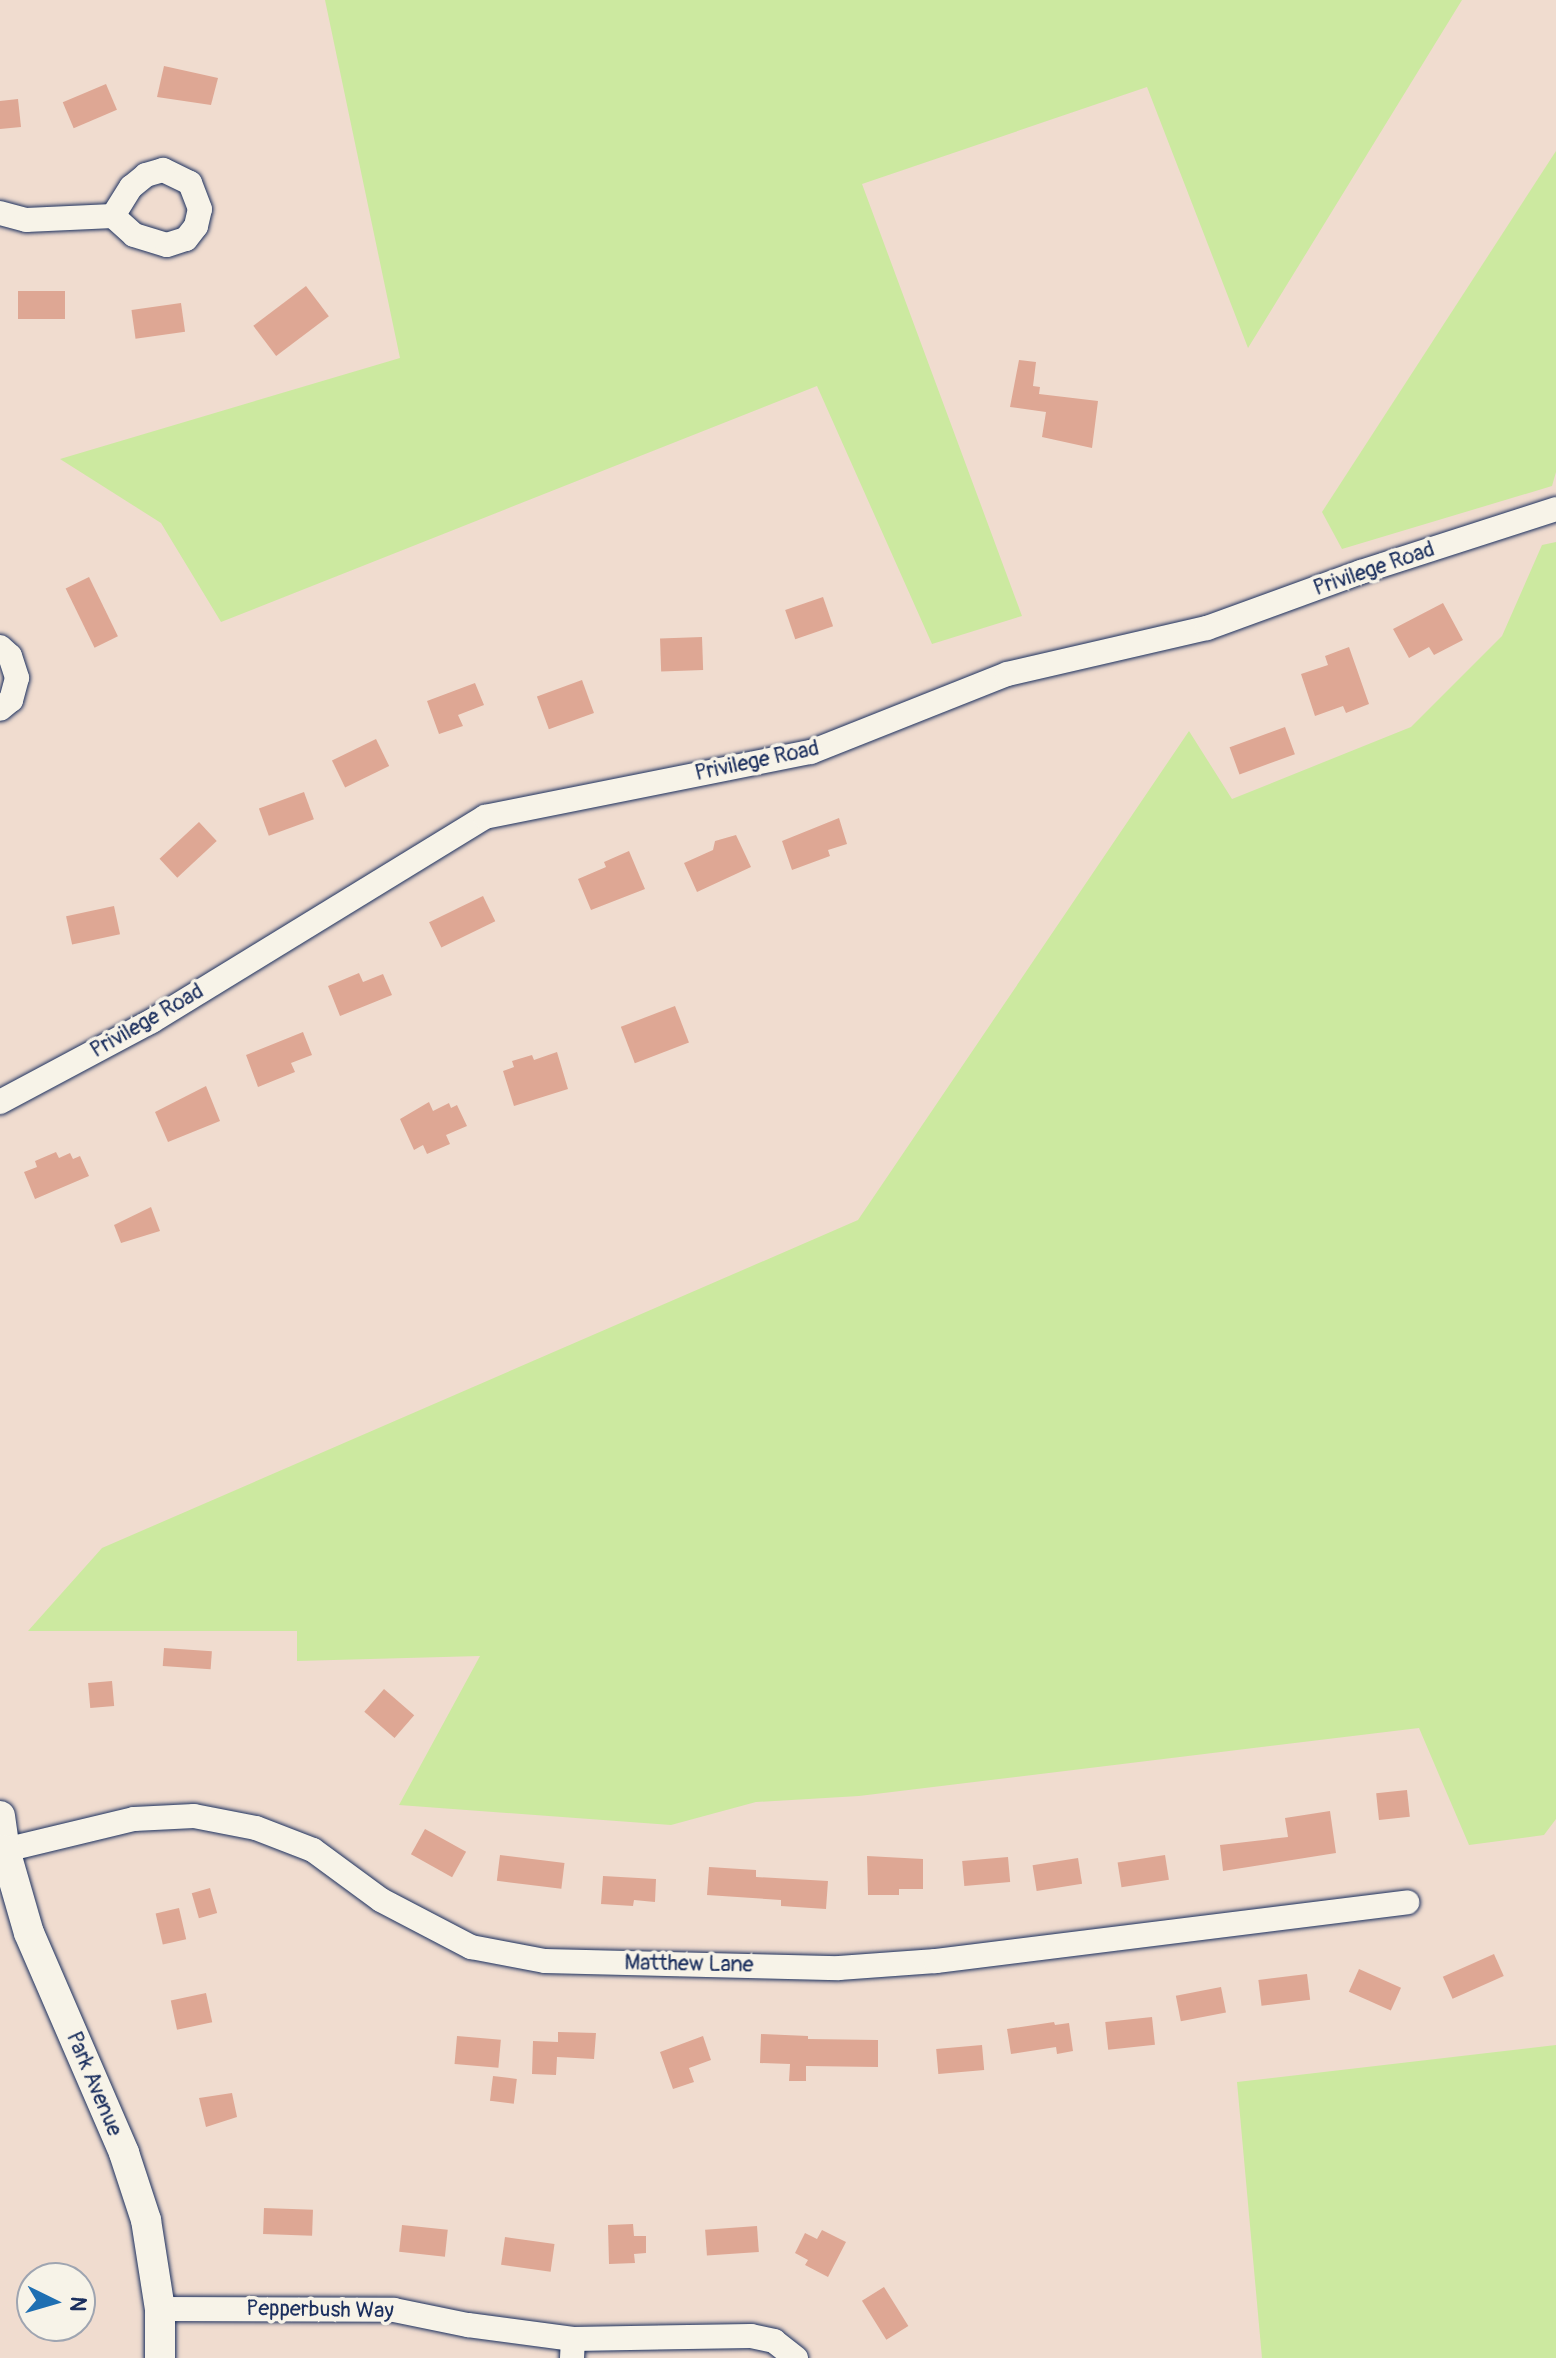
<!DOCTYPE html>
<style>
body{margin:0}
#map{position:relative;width:1556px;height:2358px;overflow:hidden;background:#f0dccf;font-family:Pangolin,sans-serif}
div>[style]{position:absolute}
.green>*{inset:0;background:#cce9a0}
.building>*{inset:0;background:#dea794;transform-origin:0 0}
.roads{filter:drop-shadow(0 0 2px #1b2f5e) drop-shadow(0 0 2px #1b2f5e)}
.minor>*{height:24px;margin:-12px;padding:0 12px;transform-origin:12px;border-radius:12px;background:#f7f3e8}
.major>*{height:30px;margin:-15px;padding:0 15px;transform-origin:15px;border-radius:15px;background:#f7f3e8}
span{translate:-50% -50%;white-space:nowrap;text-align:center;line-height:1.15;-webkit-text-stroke:7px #f7f3e8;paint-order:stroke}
.street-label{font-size:22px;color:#1b2f5e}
.north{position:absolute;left:16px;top:2262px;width:80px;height:80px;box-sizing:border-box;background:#f7f3e8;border:2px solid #9fa5b1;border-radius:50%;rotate:95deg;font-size:22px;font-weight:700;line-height:32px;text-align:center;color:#1b2f5e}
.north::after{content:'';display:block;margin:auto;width:28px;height:36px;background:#1f6fb2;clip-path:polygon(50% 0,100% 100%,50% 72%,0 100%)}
</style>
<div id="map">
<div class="green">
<div style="clip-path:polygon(325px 0,1462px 0,1248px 348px,1147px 87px,862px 184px,1022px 616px,932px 644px,817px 386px,221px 622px,161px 523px,60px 459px,400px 358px)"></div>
<div style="clip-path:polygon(1556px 151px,1556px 472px,1552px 486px,1342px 549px,1322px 512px)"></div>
<div style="clip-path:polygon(1556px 542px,1556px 1819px,1544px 1835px,1469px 1845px,1419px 1728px,859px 1796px,756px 1802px,671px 1825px,399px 1805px,480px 1656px,297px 1661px,297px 1631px,28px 1631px,102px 1548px,858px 1220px,1189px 731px,1232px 799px,1411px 727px,1502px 636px,1542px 545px)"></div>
<div style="clip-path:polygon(1556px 2045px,1556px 2358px,1262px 2358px,1237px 2082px)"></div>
</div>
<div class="building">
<div style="clip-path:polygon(164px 66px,218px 78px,211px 105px,157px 97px)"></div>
<div style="left:106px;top:84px;width:28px;height:47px;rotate:67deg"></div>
<div style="clip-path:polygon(18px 99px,21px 127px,0 129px,0 101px)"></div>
<div style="left:306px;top:286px;width:38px;height:66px;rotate:53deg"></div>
<div style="left:18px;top:291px;width:47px;height:28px"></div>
<div style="left:181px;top:303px;width:29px;height:50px;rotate:82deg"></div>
<div style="clip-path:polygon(1019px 360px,1036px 362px,1033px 386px,1040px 387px,1039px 394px,1098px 401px,1092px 448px,1042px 437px,1046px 412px,1010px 407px)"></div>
<div style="left:89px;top:577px;width:66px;height:26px;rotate:64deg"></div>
<div style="left:823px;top:597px;width:31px;height:40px;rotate:71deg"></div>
<div style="clip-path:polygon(1443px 603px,1463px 640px,1434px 655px,1429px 647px,1409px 658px,1393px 629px)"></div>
<div style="left:702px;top:637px;width:33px;height:42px;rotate:88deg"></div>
<div style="clip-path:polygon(1349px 647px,1369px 704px,1346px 713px,1343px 706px,1315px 716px,1301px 674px,1328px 665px,1325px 656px)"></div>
<div style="left:582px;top:680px;width:35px;height:48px;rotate:70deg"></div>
<div style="clip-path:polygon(475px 683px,484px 705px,458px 715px,463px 726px,439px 734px,427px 701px)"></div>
<div style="left:1285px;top:727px;width:29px;height:59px;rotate:70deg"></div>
<div style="left:376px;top:739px;width:30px;height:49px;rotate:64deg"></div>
<div style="left:304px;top:792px;width:29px;height:48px;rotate:70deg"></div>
<div style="clip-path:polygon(839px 818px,847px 844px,828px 850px,830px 856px,792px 870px,782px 841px)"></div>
<div style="left:199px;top:822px;width:26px;height:54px;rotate:47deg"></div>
<div style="clip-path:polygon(736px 835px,751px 867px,697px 892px,684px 863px,713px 850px,715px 841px)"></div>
<div style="clip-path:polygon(629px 851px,645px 889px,591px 910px,578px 879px,606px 867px,604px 862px)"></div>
<div style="left:483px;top:896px;width:28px;height:60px;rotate:64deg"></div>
<div style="left:114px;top:906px;width:29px;height:49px;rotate:78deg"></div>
<div style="clip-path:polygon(359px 973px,363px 982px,383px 974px,392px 995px,340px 1016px,328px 986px)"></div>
<div style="left:675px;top:1006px;width:39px;height:58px;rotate:69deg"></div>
<div style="clip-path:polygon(303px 1032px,312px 1055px,291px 1063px,295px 1072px,258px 1087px,246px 1055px)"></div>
<div style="clip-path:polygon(557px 1052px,568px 1089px,514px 1106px,503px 1071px,514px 1067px,512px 1061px,532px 1055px,534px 1060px)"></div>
<div style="clip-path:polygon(206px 1086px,220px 1121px,168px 1142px,155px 1112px)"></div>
<div style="clip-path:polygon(429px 1102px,433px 1111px,449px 1103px,451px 1108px,457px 1105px,467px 1126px,446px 1135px,450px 1144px,427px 1154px,423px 1145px,414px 1150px,400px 1119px)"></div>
<div style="clip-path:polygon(56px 1152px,59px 1158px,70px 1153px,73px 1159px,80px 1156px,89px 1176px,35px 1199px,24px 1172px,37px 1167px,35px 1161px)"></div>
<div style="clip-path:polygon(151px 1207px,160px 1231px,121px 1243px,114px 1225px)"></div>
<div style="left:164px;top:1648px;width:48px;height:18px;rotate:4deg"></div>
<div style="left:112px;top:1681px;width:25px;height:24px;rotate:85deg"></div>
<div style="left:384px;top:1689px;width:40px;height:30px;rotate:41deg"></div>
<div style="left:1407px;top:1790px;width:27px;height:31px;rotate:84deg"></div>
<div style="clip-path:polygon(1330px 1811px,1336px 1853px,1223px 1871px,1220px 1845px,1288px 1837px,1285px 1818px)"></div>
<div style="left:425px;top:1829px;width:47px;height:29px;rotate:29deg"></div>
<div style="left:500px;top:1855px;width:65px;height:26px;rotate:7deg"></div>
<div style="left:1165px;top:1855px;width:25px;height:48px;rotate:81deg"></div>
<div style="clip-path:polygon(867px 1856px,923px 1859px,923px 1889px,899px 1889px,899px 1895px,868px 1895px)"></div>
<div style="left:1008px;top:1857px;width:25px;height:46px;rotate:85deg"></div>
<div style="left:1078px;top:1858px;width:26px;height:46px;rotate:81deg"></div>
<div style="clip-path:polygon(709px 1867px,756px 1870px,756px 1877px,828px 1881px,826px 1909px,781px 1906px,781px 1900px,707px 1895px)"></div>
<div style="clip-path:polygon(603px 1876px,656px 1879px,655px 1902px,634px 1900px,633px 1906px,601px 1904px)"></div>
<div style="left:210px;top:1888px;width:26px;height:19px;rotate:74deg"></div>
<div style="left:179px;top:1908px;width:32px;height:24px;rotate:77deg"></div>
<div style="left:1494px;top:1954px;width:24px;height:56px;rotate:66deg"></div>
<div style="left:1359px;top:1969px;width:46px;height:25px;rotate:24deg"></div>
<div style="left:1307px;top:1974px;width:26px;height:49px;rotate:83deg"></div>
<div style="left:1221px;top:1987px;width:26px;height:46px;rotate:79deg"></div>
<div style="left:206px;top:1993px;width:30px;height:36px;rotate:78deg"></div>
<div style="left:1152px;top:2017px;width:28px;height:47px;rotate:84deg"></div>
<div style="clip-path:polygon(1054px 2022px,1055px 2025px,1069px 2023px,1073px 2051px,1057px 2054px,1056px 2047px,1011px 2054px,1007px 2029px)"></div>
<div style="clip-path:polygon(558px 2032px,596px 2033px,594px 2059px,557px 2057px,556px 2075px,532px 2074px,533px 2041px,558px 2042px)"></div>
<div style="clip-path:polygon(761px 2034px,808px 2036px,808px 2039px,878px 2040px,878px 2067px,806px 2066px,806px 2081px,789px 2081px,790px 2064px,760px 2063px)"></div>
<div style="left:457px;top:2036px;width:44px;height:28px;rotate:5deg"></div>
<div style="clip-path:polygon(703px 2036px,711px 2060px,689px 2068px,694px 2082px,673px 2089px,660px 2052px)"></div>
<div style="left:982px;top:2045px;width:25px;height:46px;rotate:85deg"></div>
<div style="left:493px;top:2076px;width:24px;height:25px;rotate:7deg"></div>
<div style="clip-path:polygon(232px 2093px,237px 2117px,206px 2127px,199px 2098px)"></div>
<div style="left:264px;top:2208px;width:49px;height:26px;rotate:2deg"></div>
<div style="clip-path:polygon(633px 2224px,634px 2236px,646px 2236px,646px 2253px,634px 2254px,635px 2263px,609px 2264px,608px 2225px)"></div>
<div style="left:402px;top:2225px;width:46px;height:27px;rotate:6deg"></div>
<div style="left:757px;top:2226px;width:26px;height:52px;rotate:86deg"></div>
<div style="clip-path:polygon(822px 2230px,846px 2242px,828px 2277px,805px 2265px,808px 2260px,795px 2253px,805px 2233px,817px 2239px)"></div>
<div style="left:505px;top:2237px;width:50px;height:28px;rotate:8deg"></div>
<div style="left:884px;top:2287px;width:46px;height:26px;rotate:58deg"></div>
</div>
<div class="roads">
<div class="minor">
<div style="left:0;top:213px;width:27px;rotate:15deg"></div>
<div style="left:26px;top:220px;width:87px;rotate:-2.6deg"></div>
<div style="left:113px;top:216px;width:28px;rotate:42deg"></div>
<div style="left:134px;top:235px;width:34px;rotate:17deg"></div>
<div style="left:167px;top:245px;width:20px;rotate:-18deg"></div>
<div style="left:186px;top:239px;width:16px;rotate:-52deg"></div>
<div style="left:196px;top:226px;width:17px;rotate:-77deg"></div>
<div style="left:200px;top:209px;width:28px;rotate:-111deg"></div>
<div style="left:190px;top:183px;width:30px;rotate:-154deg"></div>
<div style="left:163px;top:170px;width:18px;rotate:164deg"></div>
<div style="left:146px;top:175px;width:19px;rotate:141deg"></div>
<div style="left:131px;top:187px;width:34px;rotate:122deg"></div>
<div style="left:0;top:647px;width:13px;rotate:42deg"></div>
<div style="left:10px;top:656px;width:23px;rotate:72deg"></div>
<div style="left:17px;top:678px;width:23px;rotate:105deg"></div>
<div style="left:11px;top:700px;width:14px;rotate:141deg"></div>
<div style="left:0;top:1102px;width:172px;rotate:-28.1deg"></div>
<div style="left:152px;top:1021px;width:391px;rotate:-31.5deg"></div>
<div style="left:485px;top:817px;width:332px;rotate:-11.3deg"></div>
<div style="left:811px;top:752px;width:211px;rotate:-21.7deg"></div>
<div style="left:1007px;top:674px;width:205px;rotate:-13deg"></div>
<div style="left:1207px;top:628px;width:164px;rotate:-20deg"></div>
<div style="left:1361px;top:572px;width:205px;rotate:-17.9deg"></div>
<div style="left:5px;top:1850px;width:133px;rotate:-13.5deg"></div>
<div style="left:134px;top:1819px;width:60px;rotate:-2.9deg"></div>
<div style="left:194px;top:1816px;width:63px;rotate:11deg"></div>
<div style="left:256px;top:1828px;width:61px;rotate:21.1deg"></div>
<div style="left:313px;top:1850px;width:84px;rotate:36.3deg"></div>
<div style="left:381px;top:1900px;width:102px;rotate:27.6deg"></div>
<div style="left:471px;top:1947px;width:75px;rotate:10.7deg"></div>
<div style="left:545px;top:1961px;width:294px;rotate:1.4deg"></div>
<div style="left:839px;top:1968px;width:97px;rotate:-4.1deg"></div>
<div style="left:936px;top:1961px;width:475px;rotate:-7.1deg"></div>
<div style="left:160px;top:2309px;width:234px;rotate:0.2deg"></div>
<div style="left:394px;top:2310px;width:76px;rotate:11.5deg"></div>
<div style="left:468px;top:2325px;width:106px;rotate:7.6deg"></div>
<div style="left:572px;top:2358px;width:19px;rotate:-87deg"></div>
<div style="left:573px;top:2339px;width:178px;rotate:-1deg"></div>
<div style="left:751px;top:2336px;width:24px;rotate:12deg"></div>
<div style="left:774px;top:2341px;width:28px;rotate:38deg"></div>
</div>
<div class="major">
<div style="left:0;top:1816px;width:34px;rotate:82deg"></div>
<div style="left:5px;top:1850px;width:86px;rotate:73.9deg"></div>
<div style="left:29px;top:1933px;width:240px;rotate:66.6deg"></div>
<div style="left:124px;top:2153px;width:71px;rotate:71.8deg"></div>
<div style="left:146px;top:2220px;width:90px;rotate:81.1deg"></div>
<div style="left:160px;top:2309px;width:49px;rotate:90deg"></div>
</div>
</div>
<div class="street-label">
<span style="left:1374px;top:569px;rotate:-19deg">Privilege Road</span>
<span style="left:757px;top:761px;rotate:-12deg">Privilege Road</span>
<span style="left:147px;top:1021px;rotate:-30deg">Privilege Road</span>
<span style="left:689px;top:1964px;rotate:1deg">Matthew Lane</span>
<span style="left:94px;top:2084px;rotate:67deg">Park Avenue</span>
<span style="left:320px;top:2310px;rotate:1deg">Pepperbush Way</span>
</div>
<div class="north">N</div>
</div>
